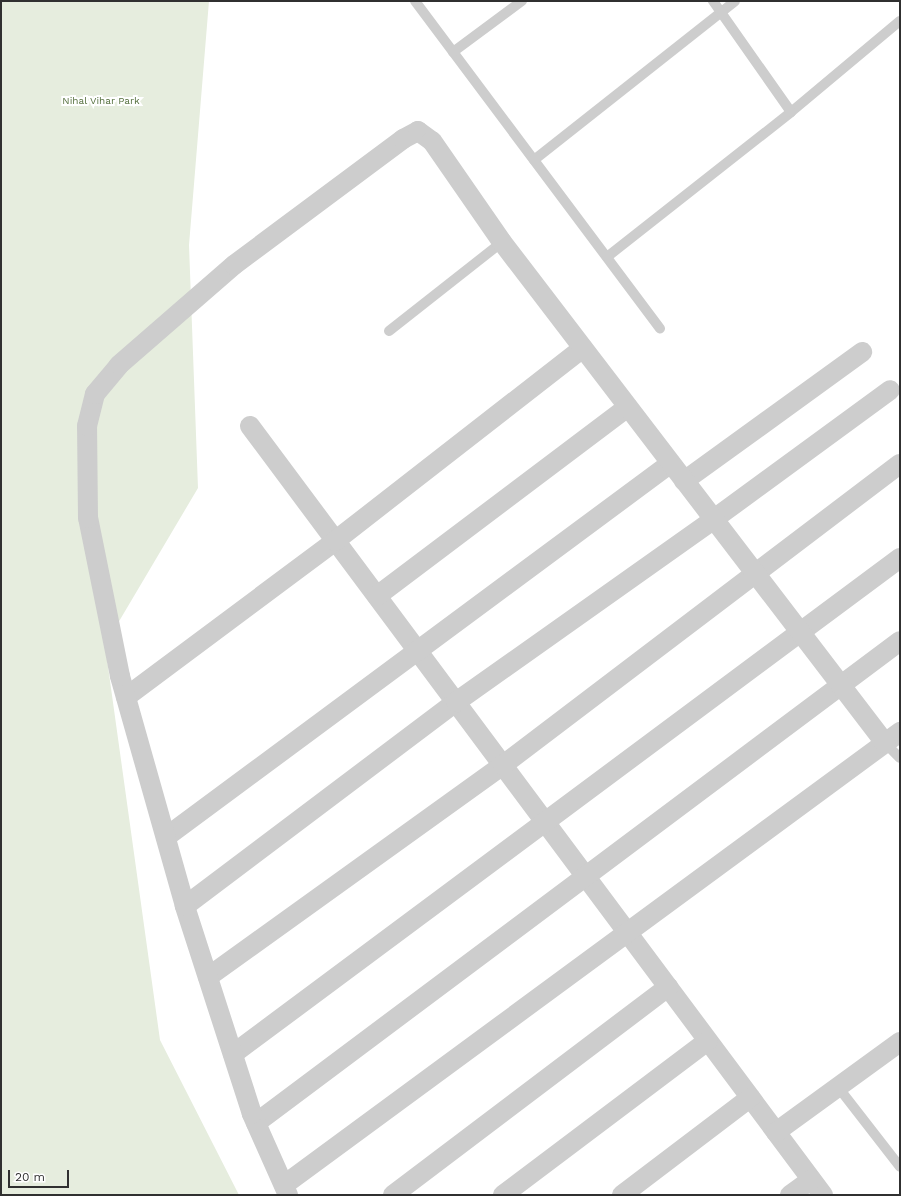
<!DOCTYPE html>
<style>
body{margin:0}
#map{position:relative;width:901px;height:1196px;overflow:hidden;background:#fff;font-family:"Work Sans",sans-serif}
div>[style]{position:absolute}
.green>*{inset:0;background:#e6edde}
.service>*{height:10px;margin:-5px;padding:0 5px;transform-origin:5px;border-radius:5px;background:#cdcdcd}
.minor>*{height:20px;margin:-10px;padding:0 10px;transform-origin:10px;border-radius:10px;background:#cdcdcd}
span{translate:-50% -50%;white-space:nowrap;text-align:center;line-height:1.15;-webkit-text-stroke:4px #fff;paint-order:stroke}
.park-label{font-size:10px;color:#536e3c}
.frame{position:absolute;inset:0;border:2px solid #303030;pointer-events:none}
.scale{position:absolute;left:8px;top:1170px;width:61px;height:18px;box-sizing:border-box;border:2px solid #303030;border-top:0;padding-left:5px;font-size:12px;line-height:14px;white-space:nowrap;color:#303030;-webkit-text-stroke:3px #fff;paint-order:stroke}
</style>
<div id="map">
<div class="green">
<div style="clip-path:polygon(1px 1px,209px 1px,189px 245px,198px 488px,105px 645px,160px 1040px,239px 1195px,1px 1195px)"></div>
</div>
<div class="service">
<div style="left:415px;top:1px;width:409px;rotate:53.2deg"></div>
<div style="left:453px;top:52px;width:86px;rotate:-36.5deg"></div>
<div style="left:791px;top:112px;width:142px;rotate:-39.9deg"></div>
<div style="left:534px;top:160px;width:256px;rotate:-38.3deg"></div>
<div style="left:607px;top:257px;width:234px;rotate:-38.2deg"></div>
<div style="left:791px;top:112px;width:136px;rotate:-125.1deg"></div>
<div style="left:389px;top:331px;width:144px;rotate:-38.2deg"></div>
<div style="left:885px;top:743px;width:21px;rotate:45deg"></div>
<div style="left:838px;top:1087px;width:101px;rotate:52.2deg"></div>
</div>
<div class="minor">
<div style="left:250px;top:426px;width:959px;rotate:53.31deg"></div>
<div style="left:684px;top:481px;width:220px;rotate:-35.9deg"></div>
<div style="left:377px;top:596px;width:314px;rotate:-37deg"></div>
<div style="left:126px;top:697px;width:261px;rotate:-36.7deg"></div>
<div style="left:335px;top:541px;width:314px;rotate:-37.9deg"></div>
<div style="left:166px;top:837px;width:628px;rotate:-36.52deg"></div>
<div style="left:185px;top:906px;width:339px;rotate:-37deg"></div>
<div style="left:456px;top:702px;width:316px;rotate:-35.3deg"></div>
<div style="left:714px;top:519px;width:218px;rotate:-36.2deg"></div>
<div style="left:208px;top:977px;width:363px;rotate:-35.7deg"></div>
<div style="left:503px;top:765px;width:498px;rotate:-37.2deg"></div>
<div style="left:233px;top:1054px;width:831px;rotate:-36.64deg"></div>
<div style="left:256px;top:1123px;width:804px;rotate:-36.81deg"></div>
<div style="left:776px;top:1132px;width:153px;rotate:-36deg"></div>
<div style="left:284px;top:1185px;width:765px;rotate:-36.33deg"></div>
<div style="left:288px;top:1195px;width:89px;rotate:-114deg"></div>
<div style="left:252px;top:1114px;width:219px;rotate:-107.9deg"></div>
<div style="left:185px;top:906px;width:239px;rotate:-105.8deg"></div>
<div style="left:120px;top:676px;width:161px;rotate:-101.4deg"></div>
<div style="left:88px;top:518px;width:92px;rotate:-90.6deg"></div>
<div style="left:87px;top:426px;width:33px;rotate:-76deg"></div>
<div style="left:95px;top:394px;width:38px;rotate:-50deg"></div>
<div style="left:119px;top:365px;width:152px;rotate:-41deg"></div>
<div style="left:234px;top:265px;width:211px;rotate:-36.7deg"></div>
<div style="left:403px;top:139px;width:17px;rotate:-28deg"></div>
<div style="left:418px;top:131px;width:17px;rotate:36deg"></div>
<div style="left:432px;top:141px;width:123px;rotate:55.3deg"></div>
<div style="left:502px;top:242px;width:631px;rotate:52.6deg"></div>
<div style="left:393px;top:1195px;width:345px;rotate:-37.1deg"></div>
<div style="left:503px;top:1195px;width:256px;rotate:-37deg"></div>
<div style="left:622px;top:1195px;width:161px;rotate:-37.2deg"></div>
<div style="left:790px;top:1195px;width:26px;rotate:-36deg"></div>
</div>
<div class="park-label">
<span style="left:101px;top:101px">Nihal Vihar Park</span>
</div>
<div class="frame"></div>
<div class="scale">20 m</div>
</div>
